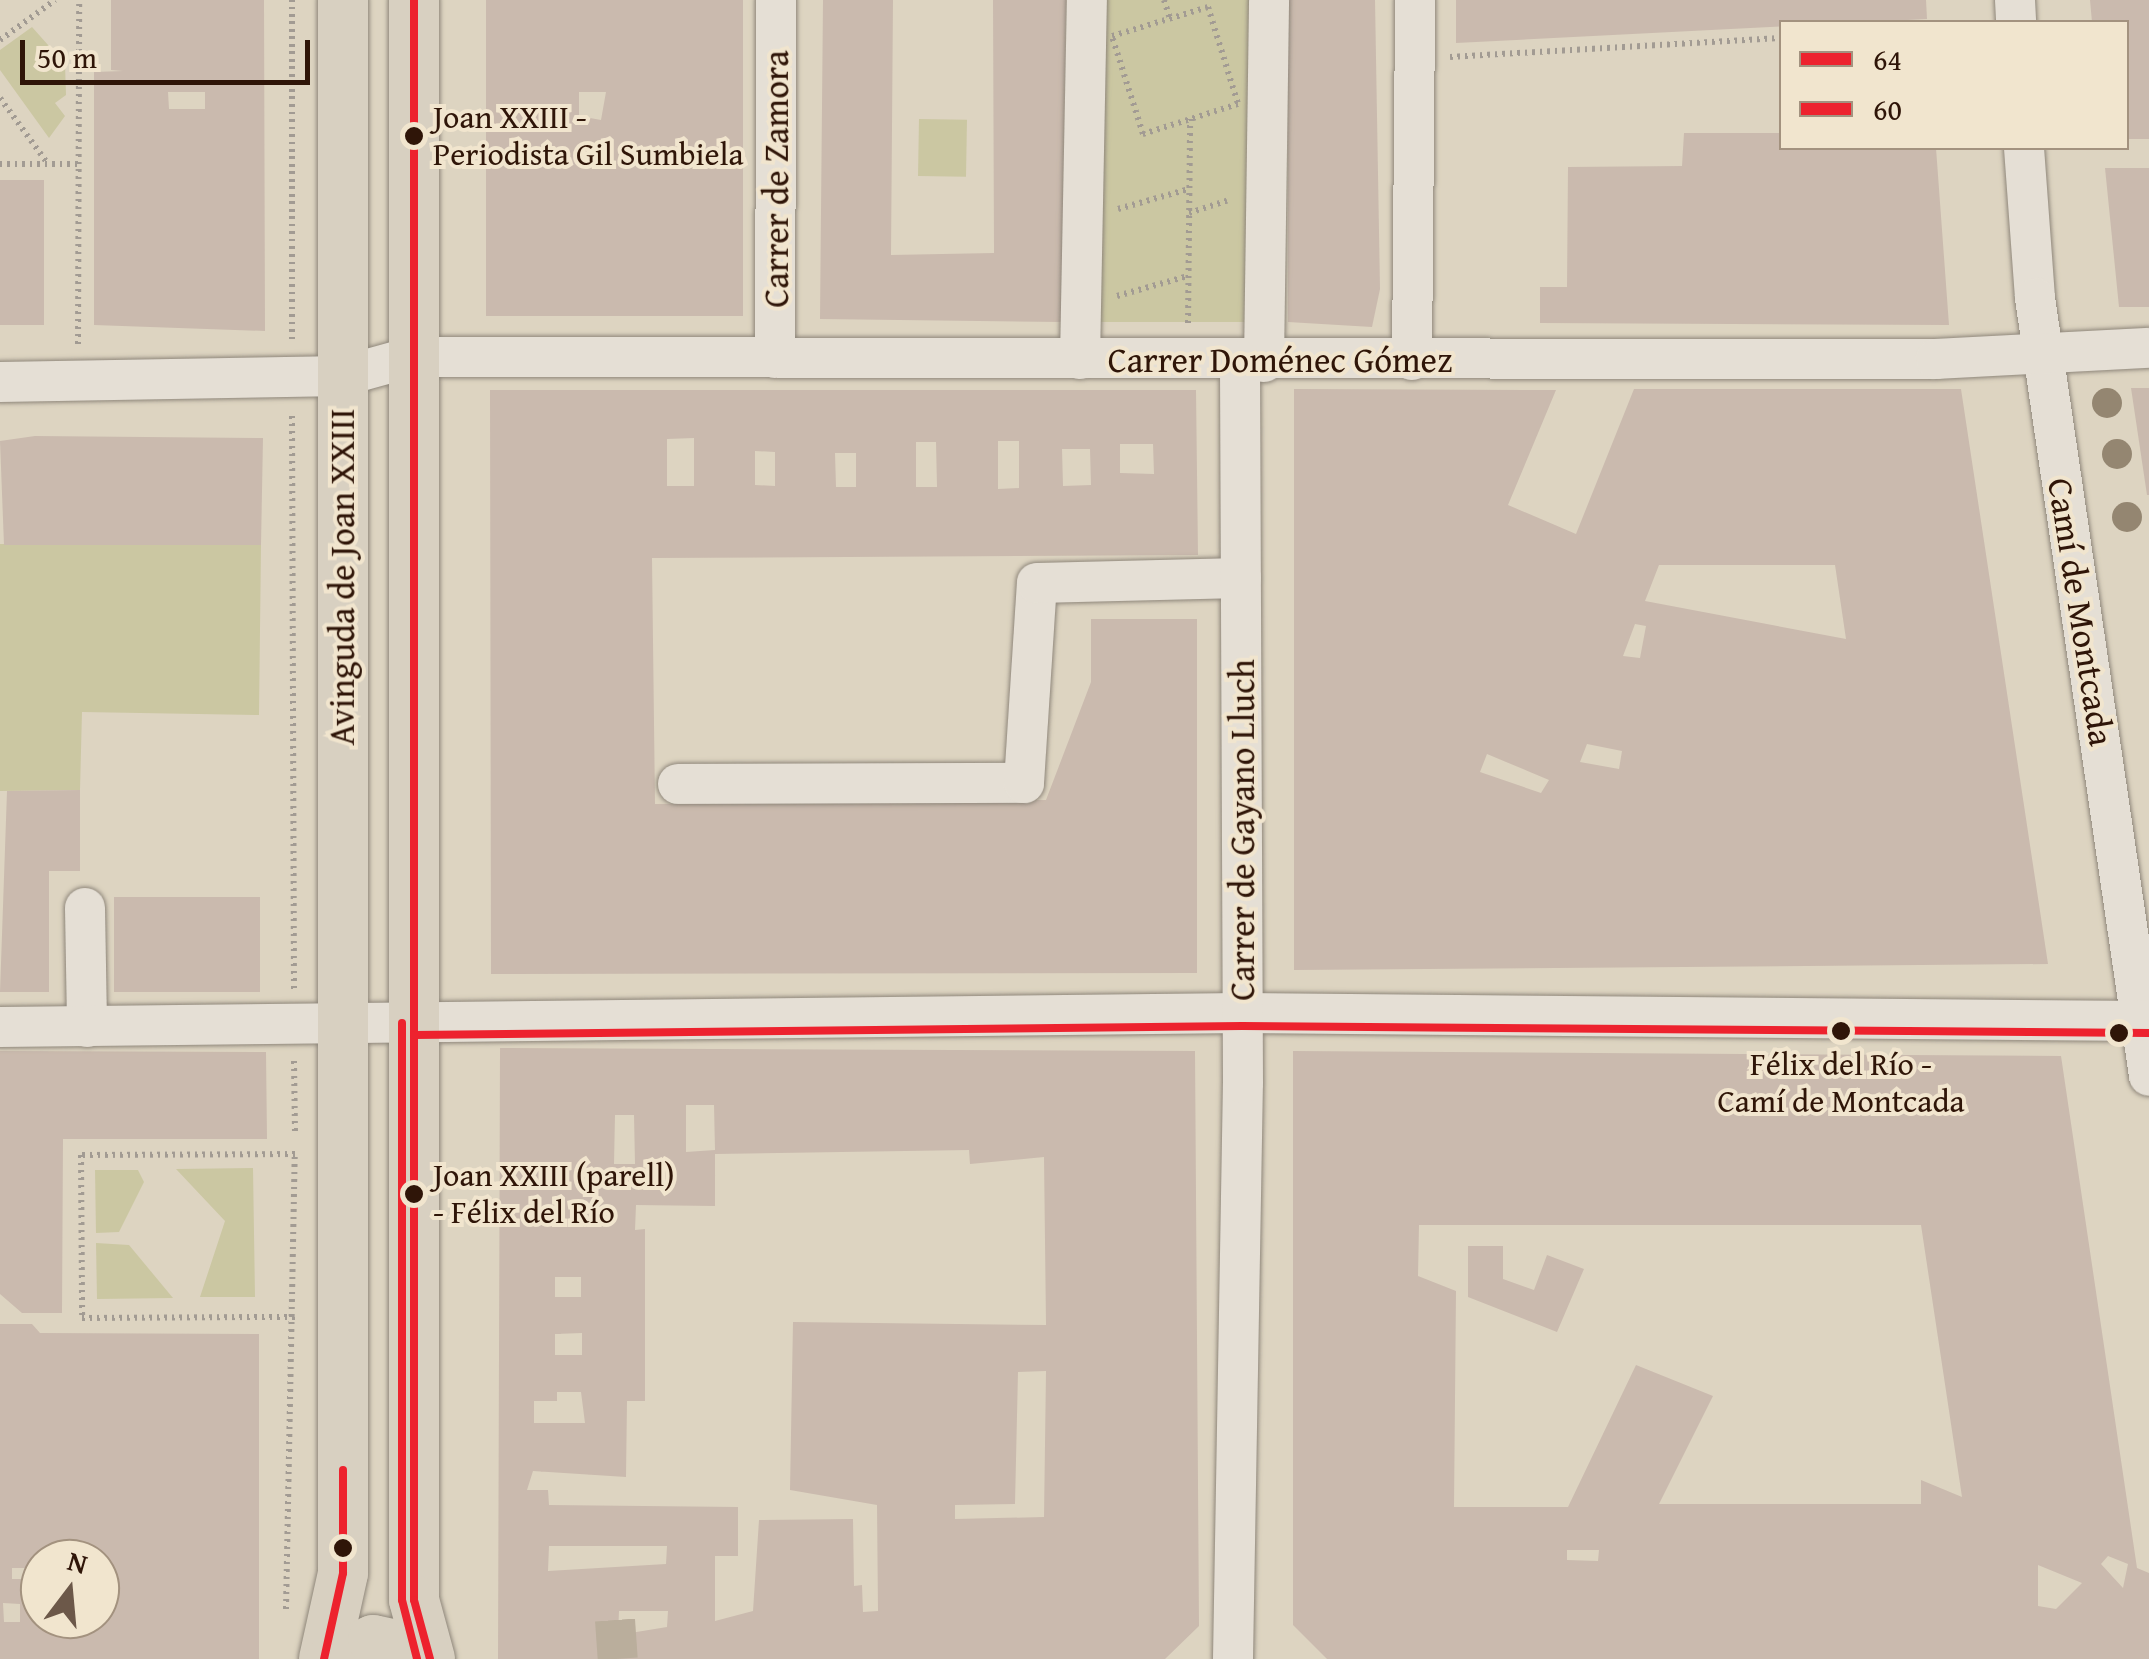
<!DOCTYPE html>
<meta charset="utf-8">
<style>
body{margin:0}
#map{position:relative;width:2149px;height:1659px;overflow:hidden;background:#ddd4c1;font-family:"Gentium Book Plus",serif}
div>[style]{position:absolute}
.green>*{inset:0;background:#cbc7a2;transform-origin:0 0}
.building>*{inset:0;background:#cabaae;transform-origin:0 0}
.minor-tunnel>*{height:40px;margin-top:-20px;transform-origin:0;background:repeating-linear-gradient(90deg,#baae9c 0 40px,transparent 0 60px)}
.path>*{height:6px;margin-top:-3px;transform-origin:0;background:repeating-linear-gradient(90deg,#a29b93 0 2.5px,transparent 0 7.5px)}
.roads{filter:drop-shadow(0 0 2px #8f877b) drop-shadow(0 0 2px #8f877b)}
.minor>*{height:40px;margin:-20px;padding:0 20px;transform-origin:20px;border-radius:20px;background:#e5dfd5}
.major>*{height:50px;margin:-25px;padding:0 25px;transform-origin:25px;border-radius:25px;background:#d8d0c1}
.bus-1>*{height:8px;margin:-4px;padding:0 4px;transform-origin:4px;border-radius:4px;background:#ed222e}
.bus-2>*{height:8px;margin:-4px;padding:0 4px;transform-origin:4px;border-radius:4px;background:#ed222e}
.trees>*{width:30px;height:30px;margin:-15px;border-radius:50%;background:#948671}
.dots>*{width:28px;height:28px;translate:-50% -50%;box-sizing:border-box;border:5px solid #f1e5ce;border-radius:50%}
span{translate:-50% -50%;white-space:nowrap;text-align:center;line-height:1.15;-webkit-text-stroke:8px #f1e5ce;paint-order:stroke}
.bus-label{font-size:32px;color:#2f1508}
.left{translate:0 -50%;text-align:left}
.street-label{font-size:35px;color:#2f1508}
.legend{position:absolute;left:1779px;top:20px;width:350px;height:130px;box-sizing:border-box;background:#f1e5ce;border:2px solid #a3927f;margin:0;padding:12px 18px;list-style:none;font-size:30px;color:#2f1508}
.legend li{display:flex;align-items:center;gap:20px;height:50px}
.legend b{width:50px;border:2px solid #a3927f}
.north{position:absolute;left:20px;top:1539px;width:100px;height:100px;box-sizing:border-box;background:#f1e5ce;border:2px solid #a3927f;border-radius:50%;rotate:16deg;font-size:28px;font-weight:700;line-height:40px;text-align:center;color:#2f1508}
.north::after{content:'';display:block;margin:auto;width:35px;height:45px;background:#6c5849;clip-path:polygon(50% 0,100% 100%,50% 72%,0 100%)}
.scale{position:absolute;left:20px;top:40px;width:290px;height:45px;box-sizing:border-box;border:5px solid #2f1508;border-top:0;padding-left:12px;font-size:30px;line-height:35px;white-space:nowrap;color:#2f1508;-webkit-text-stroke:8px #f1e5ce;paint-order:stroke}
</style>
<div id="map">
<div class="green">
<div style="left:1100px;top:0;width:152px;height:322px"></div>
<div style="clip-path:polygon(32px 27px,65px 64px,66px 95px,55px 103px,65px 116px,49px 138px,0 70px,0 50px)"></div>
<div style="left:919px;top:119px;width:48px;height:57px;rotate:1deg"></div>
<div style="clip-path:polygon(0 544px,261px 545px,259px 715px,82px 712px,80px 790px,0 791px)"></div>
<div style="clip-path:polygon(253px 1168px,255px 1297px,200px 1297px,225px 1221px,176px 1169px)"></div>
<div style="clip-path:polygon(95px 1170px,138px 1170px,144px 1182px,119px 1232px,96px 1233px)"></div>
<div style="clip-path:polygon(96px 1243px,129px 1245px,173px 1298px,97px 1299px)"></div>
</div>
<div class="building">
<div style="clip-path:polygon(evenodd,111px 0,264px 0,265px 331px,94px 325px,94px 72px,123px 71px,111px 70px,111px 0,168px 92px,205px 92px,205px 109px,169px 109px,168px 92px)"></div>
<div style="clip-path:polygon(evenodd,486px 0,743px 0,743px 316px,486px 316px,486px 0,579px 92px,606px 92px,601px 120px,579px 116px,579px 92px)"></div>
<div style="clip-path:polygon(823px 0,893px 0,891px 255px,994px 253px,993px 0,1066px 0,1061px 322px,820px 319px)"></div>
<div style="clip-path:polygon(1288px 0,1375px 0,1380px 289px,1372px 327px,1288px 322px)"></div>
<div style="clip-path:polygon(1456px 0,1926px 0,1927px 19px,1456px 43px)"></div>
<div style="clip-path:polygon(2090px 0,2149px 0,2149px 139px,2126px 139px,2126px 22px,2092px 22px)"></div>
<div style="clip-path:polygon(1684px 133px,1782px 133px,1782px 148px,1936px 148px,1949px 325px,1540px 323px,1540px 287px,1567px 287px,1568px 167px,1682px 166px)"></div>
<div style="clip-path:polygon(2105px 168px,2149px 168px,2149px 307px,2119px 307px)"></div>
<div style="left:0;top:180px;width:44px;height:145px"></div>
<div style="clip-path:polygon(2131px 388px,2149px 388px,2149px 495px,2147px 495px)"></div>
<div style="clip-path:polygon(evenodd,1294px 389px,1556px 390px,1508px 505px,1576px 534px,1634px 389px,1961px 389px,2048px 964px,1294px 970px,1294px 389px,1659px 565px,1835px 565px,1846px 639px,1645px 601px,1659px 565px,1294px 389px,1635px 624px,1646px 626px,1640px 658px,1623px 656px,1635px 624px,1294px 389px,1587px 744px,1622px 751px,1619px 769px,1580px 762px,1587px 744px,1294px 389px,1487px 754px,1549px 780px,1541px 793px,1480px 772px,1487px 754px)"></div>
<div style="clip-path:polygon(evenodd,490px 390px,1196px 390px,1198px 555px,652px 558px,655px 804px,1046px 800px,1091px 682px,1091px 619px,1197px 619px,1197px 973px,491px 974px,490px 390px,694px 438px,694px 486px,667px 486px,667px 439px,694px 438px,490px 390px,998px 441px,1019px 441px,1019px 488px,998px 489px,998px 441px,490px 390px,916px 442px,936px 442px,937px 487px,916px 487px,916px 442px,490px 390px,1120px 444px,1153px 444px,1154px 474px,1120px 473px,1120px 444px,490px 390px,1062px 449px,1090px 449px,1091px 485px,1063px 486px,1062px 449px,490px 390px,755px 451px,775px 452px,775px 486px,755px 485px,755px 451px,490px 390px,835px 453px,856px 453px,856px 487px,836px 487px,835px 453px)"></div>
<div style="clip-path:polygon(35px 436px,263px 438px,261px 545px,4px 545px,0 441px)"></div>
<div style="clip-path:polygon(80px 790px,80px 871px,49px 871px,49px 992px,0 992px,7px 791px)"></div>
<div style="left:114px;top:897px;width:146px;height:95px"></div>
<div style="clip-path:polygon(evenodd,500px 1048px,1195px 1051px,1199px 1626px,1165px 1659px,498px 1659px,500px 1048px,686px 1105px,714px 1105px,715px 1150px,686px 1152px,686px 1105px,500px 1048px,615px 1115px,634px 1115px,635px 1164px,614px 1164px,615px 1115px,500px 1048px,969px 1150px,970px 1164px,1044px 1157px,1046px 1325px,793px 1322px,790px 1490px,877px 1505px,878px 1611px,863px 1612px,862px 1585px,854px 1586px,853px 1519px,759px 1520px,753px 1611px,715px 1621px,715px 1556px,738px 1556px,738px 1507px,549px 1505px,548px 1490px,527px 1490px,533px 1471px,626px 1477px,627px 1401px,645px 1401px,645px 1229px,635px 1230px,636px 1205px,715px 1206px,715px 1154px,969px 1150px,500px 1048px,555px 1277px,581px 1277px,581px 1297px,555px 1297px,555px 1277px,500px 1048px,582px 1333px,582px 1355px,555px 1355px,555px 1334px,582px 1333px,500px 1048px,1046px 1371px,1044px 1517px,955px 1519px,955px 1505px,1015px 1504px,1018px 1372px,1046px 1371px,500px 1048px,557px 1392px,581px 1392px,585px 1423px,534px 1423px,534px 1401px,557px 1401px,557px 1392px,500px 1048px,549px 1546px,667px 1546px,666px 1564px,548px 1571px,549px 1546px,500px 1048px,619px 1611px,668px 1611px,667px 1627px,618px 1635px,619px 1611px)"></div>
<div style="clip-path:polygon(0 1051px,266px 1052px,267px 1139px,63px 1139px,62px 1313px,22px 1313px,0 1294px)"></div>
<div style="clip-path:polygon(evenodd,1293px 1051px,2061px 1056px,2137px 1568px,2149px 1573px,2149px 1659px,1327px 1659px,1293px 1625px,1293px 1051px,1419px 1225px,1921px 1225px,1962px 1497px,1921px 1480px,1921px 1504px,1659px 1504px,1713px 1396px,1636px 1365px,1568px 1507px,1454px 1507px,1456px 1291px,1418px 1276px,1419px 1225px,1293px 1051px,1567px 1550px,1599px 1550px,1598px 1561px,1567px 1560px,1567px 1550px,1293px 1051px,2108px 1556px,2128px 1564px,2123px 1588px,2101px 1564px,2108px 1556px,1293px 1051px,2038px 1565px,2082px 1583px,2056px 1609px,2038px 1606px,2038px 1565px)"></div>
<div style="clip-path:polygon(1468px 1246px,1503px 1246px,1503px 1279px,1534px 1290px,1547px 1255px,1584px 1269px,1557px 1332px,1468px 1297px)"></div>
<div style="clip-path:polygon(evenodd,0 1324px,32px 1324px,40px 1333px,259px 1334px,259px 1659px,0 1659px,0 1324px,40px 1559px,100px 1559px,100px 1619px,36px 1623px,40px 1579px,12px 1579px,12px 1568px,40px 1568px,40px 1559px,0 1324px,3px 1603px,20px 1604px,20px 1622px,4px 1622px,3px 1603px)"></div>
</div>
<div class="minor-tunnel">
<div style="left:615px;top:1620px;width:39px;rotate:86deg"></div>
</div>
<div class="path">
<div style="left:1164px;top:0;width:20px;rotate:72deg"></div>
<div style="left:1208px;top:7px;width:102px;rotate:72.8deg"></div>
<div style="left:1238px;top:104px;width:100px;rotate:162.5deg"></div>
<div style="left:1143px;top:134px;width:103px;rotate:-107.6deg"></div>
<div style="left:1112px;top:36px;width:100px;rotate:-16.8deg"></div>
<div style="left:0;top:40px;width:68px;rotate:-36deg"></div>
<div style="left:1450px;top:57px;width:333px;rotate:-3.3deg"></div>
<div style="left:0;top:98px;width:82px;rotate:54deg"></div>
<div style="left:0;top:164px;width:78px"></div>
<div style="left:1118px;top:209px;width:74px;rotate:-15.7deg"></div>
<div style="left:1189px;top:213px;width:40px;rotate:-18deg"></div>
<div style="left:1117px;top:296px;width:74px;rotate:-15.7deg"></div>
<div style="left:1188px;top:323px;width:204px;rotate:-89.4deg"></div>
<div style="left:292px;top:339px;width:339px;rotate:-90deg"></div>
<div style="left:78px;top:344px;width:344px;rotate:-89.8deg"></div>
<div style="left:292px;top:416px;width:573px;rotate:89.8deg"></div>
<div style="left:294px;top:1061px;width:73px;rotate:89.2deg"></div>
<div style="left:295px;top:1154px;width:214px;rotate:179.7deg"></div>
<div style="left:81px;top:1155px;width:163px;rotate:89.6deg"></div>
<div style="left:82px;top:1318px;width:214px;rotate:-0.3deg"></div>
<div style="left:286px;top:1609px;width:453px;rotate:-88.9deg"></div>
</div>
<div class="roads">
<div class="minor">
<div style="left:2015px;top:0;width:22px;rotate:87deg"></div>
<div style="left:2024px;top:148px;width:150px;rotate:85.8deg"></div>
<div style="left:2035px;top:298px;width:786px;rotate:81.66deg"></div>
<div style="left:775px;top:358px;width:358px;rotate:-89.8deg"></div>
<div style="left:1080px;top:359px;width:359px;rotate:-88.9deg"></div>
<div style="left:1412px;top:360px;width:360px;rotate:-89.5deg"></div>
<div style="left:1264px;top:362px;width:362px;rotate:-89.2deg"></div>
<div style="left:0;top:382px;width:343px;rotate:-1deg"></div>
<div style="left:343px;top:376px;width:71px;rotate:-15.6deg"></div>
<div style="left:411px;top:357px;width:1525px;rotate:0.08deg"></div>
<div style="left:1936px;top:359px;width:213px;rotate:-3deg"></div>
<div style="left:678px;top:784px;width:346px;rotate:-0.2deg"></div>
<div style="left:1024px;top:783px;width:200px;rotate:-86.3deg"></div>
<div style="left:1037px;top:583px;width:204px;rotate:-1.4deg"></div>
<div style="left:85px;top:908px;width:119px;rotate:89deg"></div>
<div style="left:0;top:1027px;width:1242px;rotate:-0.65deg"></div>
<div style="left:1242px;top:1013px;width:907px;rotate:0.51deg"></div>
<div style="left:1233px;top:1659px;width:576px;rotate:-89.01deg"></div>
<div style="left:1243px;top:1083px;width:722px;rotate:-90.24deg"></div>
</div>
<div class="major">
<div style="left:414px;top:0;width:1600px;rotate:90deg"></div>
<div style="left:414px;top:1600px;width:61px;rotate:74.8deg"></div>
<div style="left:324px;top:1659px;width:88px;rotate:-77.5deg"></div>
<div style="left:343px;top:1573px;width:1573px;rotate:-90deg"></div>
<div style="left:332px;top:1659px;width:45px;rotate:-24.9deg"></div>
<div style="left:373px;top:1640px;width:52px;rotate:12.2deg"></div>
</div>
</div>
<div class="bus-1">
<div style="left:414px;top:0;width:1600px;rotate:90deg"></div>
<div style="left:414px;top:1600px;width:61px;rotate:74.8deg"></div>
<div style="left:324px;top:1659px;width:88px;rotate:-77.5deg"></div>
<div style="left:343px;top:1573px;width:103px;rotate:-90deg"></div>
</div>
<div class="bus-2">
<div style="left:402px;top:1023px;width:577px;rotate:90deg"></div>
<div style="left:402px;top:1600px;width:61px;rotate:75.7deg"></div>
<div style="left:414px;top:1035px;width:828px;rotate:-0.62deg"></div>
<div style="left:1242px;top:1026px;width:907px;rotate:0.44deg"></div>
</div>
<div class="trees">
<div style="left:2107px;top:403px"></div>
<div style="left:2117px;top:454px"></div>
<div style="left:2127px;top:517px"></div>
</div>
<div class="dots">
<div style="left:414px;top:136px;background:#2f1508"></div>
<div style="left:1841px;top:1031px;background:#2f1508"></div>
<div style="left:2119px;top:1033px;background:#2f1508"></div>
<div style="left:414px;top:1194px;background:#2f1508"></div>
<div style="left:343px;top:1548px;background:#2f1508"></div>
</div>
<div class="bus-label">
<span class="left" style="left:433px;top:136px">Joan XXIII -<br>Periodista Gil Sumbiela</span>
<span style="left:1841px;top:1083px">Félix del Río -<br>Camí de Montcada</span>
<span class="left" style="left:433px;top:1194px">Joan XXIII (parell)<br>- Félix del Río</span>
</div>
<div class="street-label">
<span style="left:776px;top:179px;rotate:-90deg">Carrer de Zamora</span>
<span style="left:1280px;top:360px">Carrer Doménec Gómez</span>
<span style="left:342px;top:577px;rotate:-90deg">Avinguda de Joan XXIII</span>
<span style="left:2081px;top:612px;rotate:81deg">Camí de Montcada</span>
<span style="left:1242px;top:830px;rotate:-90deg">Carrer de Gayano Lluch</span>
</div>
<ul class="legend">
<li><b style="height:12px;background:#ed222e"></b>64</li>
<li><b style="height:12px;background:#ed222e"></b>60</li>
</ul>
<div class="north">N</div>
<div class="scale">50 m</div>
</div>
